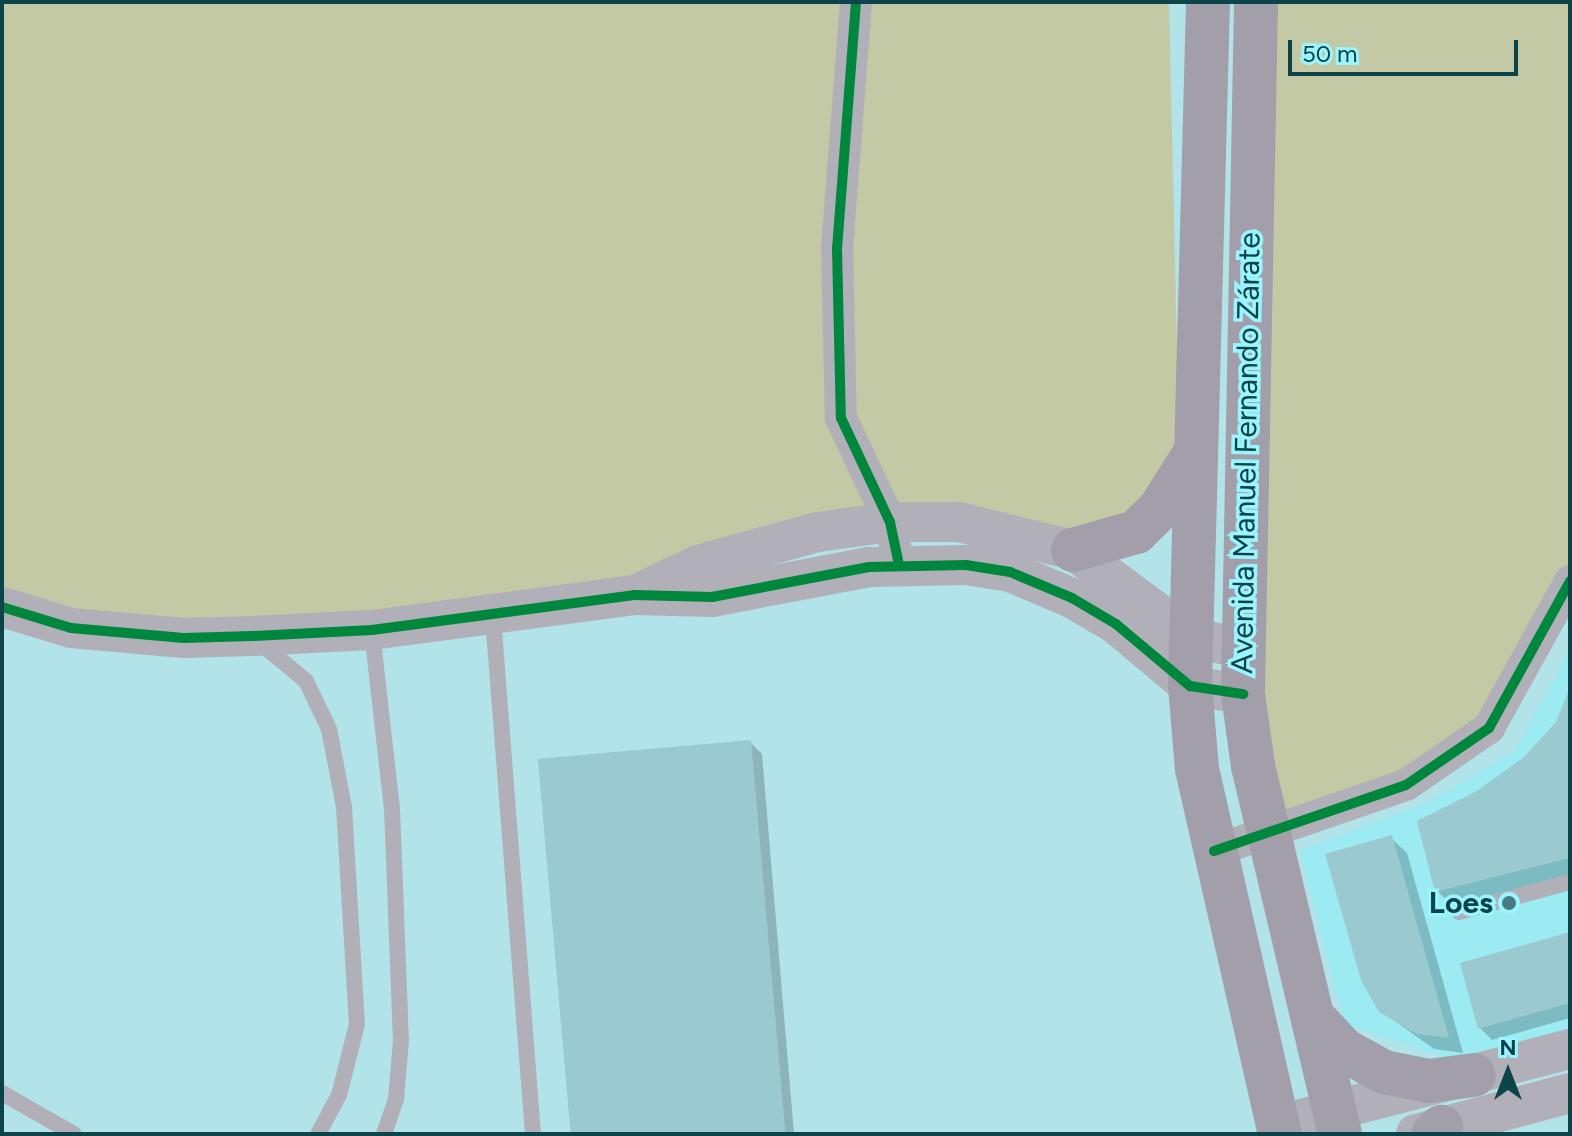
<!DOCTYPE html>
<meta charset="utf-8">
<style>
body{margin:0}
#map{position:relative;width:1572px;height:1136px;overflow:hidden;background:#b1e3e8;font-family:Figtree,sans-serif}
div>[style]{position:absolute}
.built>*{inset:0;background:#9ceaf2}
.green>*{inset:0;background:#c3c8a5}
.shadow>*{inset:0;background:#0003}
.building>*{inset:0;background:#9acacf;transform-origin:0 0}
.service>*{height:16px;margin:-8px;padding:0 8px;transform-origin:8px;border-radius:8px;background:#b1b0b9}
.minor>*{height:32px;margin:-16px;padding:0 16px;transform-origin:16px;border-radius:16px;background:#b1b0b9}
.tertiary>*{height:40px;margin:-20px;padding:0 20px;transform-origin:20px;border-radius:20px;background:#b1b0b9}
.primary>*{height:44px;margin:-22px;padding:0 22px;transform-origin:22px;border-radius:22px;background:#a29fab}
.cycleway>*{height:10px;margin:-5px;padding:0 5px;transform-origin:5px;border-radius:5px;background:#00873e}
.dots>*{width:22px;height:22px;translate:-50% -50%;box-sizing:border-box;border:4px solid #9af5ff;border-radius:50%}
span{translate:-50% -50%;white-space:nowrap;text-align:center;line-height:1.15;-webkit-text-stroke:7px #9af5ff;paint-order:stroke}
.street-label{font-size:30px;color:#0d444a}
.poi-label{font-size:30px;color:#0d444a;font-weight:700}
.right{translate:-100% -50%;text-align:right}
.frame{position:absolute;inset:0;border:4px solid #0d444a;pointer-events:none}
.north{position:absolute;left:1468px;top:1032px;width:80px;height:80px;-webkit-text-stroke:6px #9af5ff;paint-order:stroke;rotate:0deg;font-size:22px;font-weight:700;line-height:32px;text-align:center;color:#0d444a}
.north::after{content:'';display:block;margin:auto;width:28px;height:36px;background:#0d444a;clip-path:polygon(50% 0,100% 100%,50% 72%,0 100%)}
.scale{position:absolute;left:1288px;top:40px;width:230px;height:36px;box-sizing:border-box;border:4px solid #0d444a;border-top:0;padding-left:10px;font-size:24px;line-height:28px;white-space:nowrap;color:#0d444a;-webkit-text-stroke:6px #9af5ff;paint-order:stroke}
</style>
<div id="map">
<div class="built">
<div style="clip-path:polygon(1570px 650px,1570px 1034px,1460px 1062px,1345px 1024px,1300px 851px,1426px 803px,1514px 752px)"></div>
</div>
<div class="green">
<div style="clip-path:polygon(2px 2px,1169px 2px,1178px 395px,1198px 447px,1136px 532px,1000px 529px,698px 565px,372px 630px,2px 607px)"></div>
<div style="clip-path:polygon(1268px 2px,1570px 2px,1570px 581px,1489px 728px,1271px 835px,1240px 648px)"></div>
</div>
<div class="shadow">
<div style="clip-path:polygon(1570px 692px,1570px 877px,1453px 906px,1437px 891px,1478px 792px,1526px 759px,1557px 723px)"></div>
<div style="clip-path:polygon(750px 742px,762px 754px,794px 1134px,571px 1134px)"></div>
<div style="clip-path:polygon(1391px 838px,1407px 853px,1463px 1053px,1434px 1049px,1381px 1011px)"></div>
<div style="clip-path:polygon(1570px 934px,1570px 1018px,1492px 1040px,1480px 1028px)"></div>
</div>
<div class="building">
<div style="clip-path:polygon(1570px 687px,1570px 858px,1435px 892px,1417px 821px,1477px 791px,1524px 757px,1556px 722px)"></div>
<div style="left:751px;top:740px;width:395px;height:214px;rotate:85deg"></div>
<div style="clip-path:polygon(1392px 835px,1449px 1038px,1417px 1034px,1379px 1012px,1361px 980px,1325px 854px)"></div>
<div style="clip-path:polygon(1570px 932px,1570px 1003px,1478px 1029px,1460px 963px)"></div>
</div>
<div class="service">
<div style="left:493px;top:617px;width:519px;rotate:85.58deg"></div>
<div style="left:372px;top:631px;width:178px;rotate:83.6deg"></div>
<div style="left:392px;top:808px;width:232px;rotate:87.8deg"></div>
<div style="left:401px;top:1040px;width:59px;rotate:94.8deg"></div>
<div style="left:396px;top:1099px;width:37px;rotate:109deg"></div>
<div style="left:259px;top:642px;width:61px;rotate:39.7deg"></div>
<div style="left:306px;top:681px;width:53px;rotate:64.4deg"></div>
<div style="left:329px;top:729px;width:79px;rotate:79.1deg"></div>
<div style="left:344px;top:807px;width:217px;rotate:86.6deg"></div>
<div style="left:357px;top:1024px;width:73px;rotate:104.2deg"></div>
<div style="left:339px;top:1095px;width:44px;rotate:118.3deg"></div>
<div style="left:1459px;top:912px;width:115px;rotate:-15.1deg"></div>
<div style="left:2px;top:1093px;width:83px;rotate:29.7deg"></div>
</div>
<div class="minor">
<div style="left:856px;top:2px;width:247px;rotate:94.4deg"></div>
<div style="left:837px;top:248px;width:170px;rotate:88.7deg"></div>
<div style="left:841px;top:418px;width:115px;rotate:64.8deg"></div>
<div style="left:890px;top:522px;width:44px;rotate:78.2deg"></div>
<div style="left:1214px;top:851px;width:203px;rotate:-19deg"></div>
<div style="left:1406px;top:785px;width:101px;rotate:-34.5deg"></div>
<div style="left:1489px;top:728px;width:168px;rotate:-61.1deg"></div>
</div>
<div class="tertiary">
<div style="left:641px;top:592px;width:63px;rotate:-25.3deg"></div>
<div style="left:698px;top:565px;width:124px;rotate:-15.4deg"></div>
<div style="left:818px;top:532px;width:73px;rotate:-7.9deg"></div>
<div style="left:890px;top:522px;width:69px"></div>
<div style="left:959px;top:522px;width:117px;rotate:13.8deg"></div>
<div style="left:1073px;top:550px;width:146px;rotate:36.6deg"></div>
<div style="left:1190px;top:637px;width:51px;rotate:12.4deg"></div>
<div style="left:2px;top:607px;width:72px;rotate:16.9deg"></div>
<div style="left:71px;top:628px;width:113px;rotate:5.1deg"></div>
<div style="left:184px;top:638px;width:68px;rotate:-1.7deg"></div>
<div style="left:252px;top:636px;width:120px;rotate:-2.9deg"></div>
<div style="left:372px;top:630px;width:264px;rotate:-7.6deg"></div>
<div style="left:634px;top:595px;width:78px;rotate:1.5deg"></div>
<div style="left:712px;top:597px;width:160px;rotate:-10.8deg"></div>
<div style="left:869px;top:567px;width:97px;rotate:-1.2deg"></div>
<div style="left:966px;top:565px;width:45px;rotate:9deg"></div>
<div style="left:1010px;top:572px;width:67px;rotate:22.8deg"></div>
<div style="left:1072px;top:598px;width:51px;rotate:30.6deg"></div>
<div style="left:1116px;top:624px;width:97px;rotate:40deg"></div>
<div style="left:1190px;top:686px;width:54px;rotate:8.6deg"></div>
<div style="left:1278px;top:1125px;width:302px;rotate:-14.6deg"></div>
<div style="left:1416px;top:1134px;width:159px;rotate:-14.9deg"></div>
</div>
<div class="primary">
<div style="left:1208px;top:2px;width:684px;rotate:91.51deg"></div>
<div style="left:1190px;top:686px;width:83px;rotate:85.2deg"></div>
<div style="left:1197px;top:769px;width:374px;rotate:77.2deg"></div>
<div style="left:1256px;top:2px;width:692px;rotate:91.08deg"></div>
<div style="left:1243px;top:694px;width:73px;rotate:82.1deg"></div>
<div style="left:1253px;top:766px;width:378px;rotate:76.7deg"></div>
<div style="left:1073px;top:550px;width:66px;rotate:-15.9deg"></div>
<div style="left:1136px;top:532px;width:32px;rotate:-44deg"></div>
<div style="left:1159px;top:510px;width:67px;rotate:-57.7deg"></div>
<div style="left:1313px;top:1017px;width:45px;rotate:46.8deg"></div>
<div style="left:1344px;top:1050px;width:46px;rotate:28.8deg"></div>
<div style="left:1384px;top:1072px;width:46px;rotate:11.3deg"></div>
<div style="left:1429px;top:1081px;width:45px;rotate:-7.6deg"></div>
<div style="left:1433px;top:1134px;width:11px;rotate:-41deg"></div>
</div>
<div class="cycleway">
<div style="left:856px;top:2px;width:247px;rotate:94.4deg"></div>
<div style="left:837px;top:248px;width:170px;rotate:88.7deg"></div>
<div style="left:841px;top:418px;width:115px;rotate:64.8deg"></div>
<div style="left:890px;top:522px;width:44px;rotate:78.2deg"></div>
<div style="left:2px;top:607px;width:72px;rotate:16.9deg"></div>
<div style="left:71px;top:628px;width:113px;rotate:5.1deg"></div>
<div style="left:184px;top:638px;width:68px;rotate:-1.7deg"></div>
<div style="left:252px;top:636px;width:120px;rotate:-2.9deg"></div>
<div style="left:372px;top:630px;width:264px;rotate:-7.6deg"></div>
<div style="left:634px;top:595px;width:78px;rotate:1.5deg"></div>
<div style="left:712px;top:597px;width:160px;rotate:-10.8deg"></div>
<div style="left:869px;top:567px;width:97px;rotate:-1.2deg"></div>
<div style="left:966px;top:565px;width:45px;rotate:9deg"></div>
<div style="left:1010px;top:572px;width:67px;rotate:22.8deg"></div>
<div style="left:1072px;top:598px;width:51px;rotate:30.6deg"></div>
<div style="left:1116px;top:624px;width:97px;rotate:40deg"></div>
<div style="left:1190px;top:686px;width:54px;rotate:8.6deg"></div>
<div style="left:1214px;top:851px;width:203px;rotate:-19deg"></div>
<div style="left:1406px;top:785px;width:101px;rotate:-34.5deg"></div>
<div style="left:1489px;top:728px;width:168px;rotate:-61.1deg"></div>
</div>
<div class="dots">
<div style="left:1509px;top:903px;background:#467c81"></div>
</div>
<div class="street-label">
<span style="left:1246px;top:453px;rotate:-89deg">Avenida Manuel Fernando Zárate</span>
</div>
<div class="poi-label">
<span class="right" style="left:1493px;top:903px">Loes</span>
</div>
<div class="frame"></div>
<div class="north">N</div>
<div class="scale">50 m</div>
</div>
